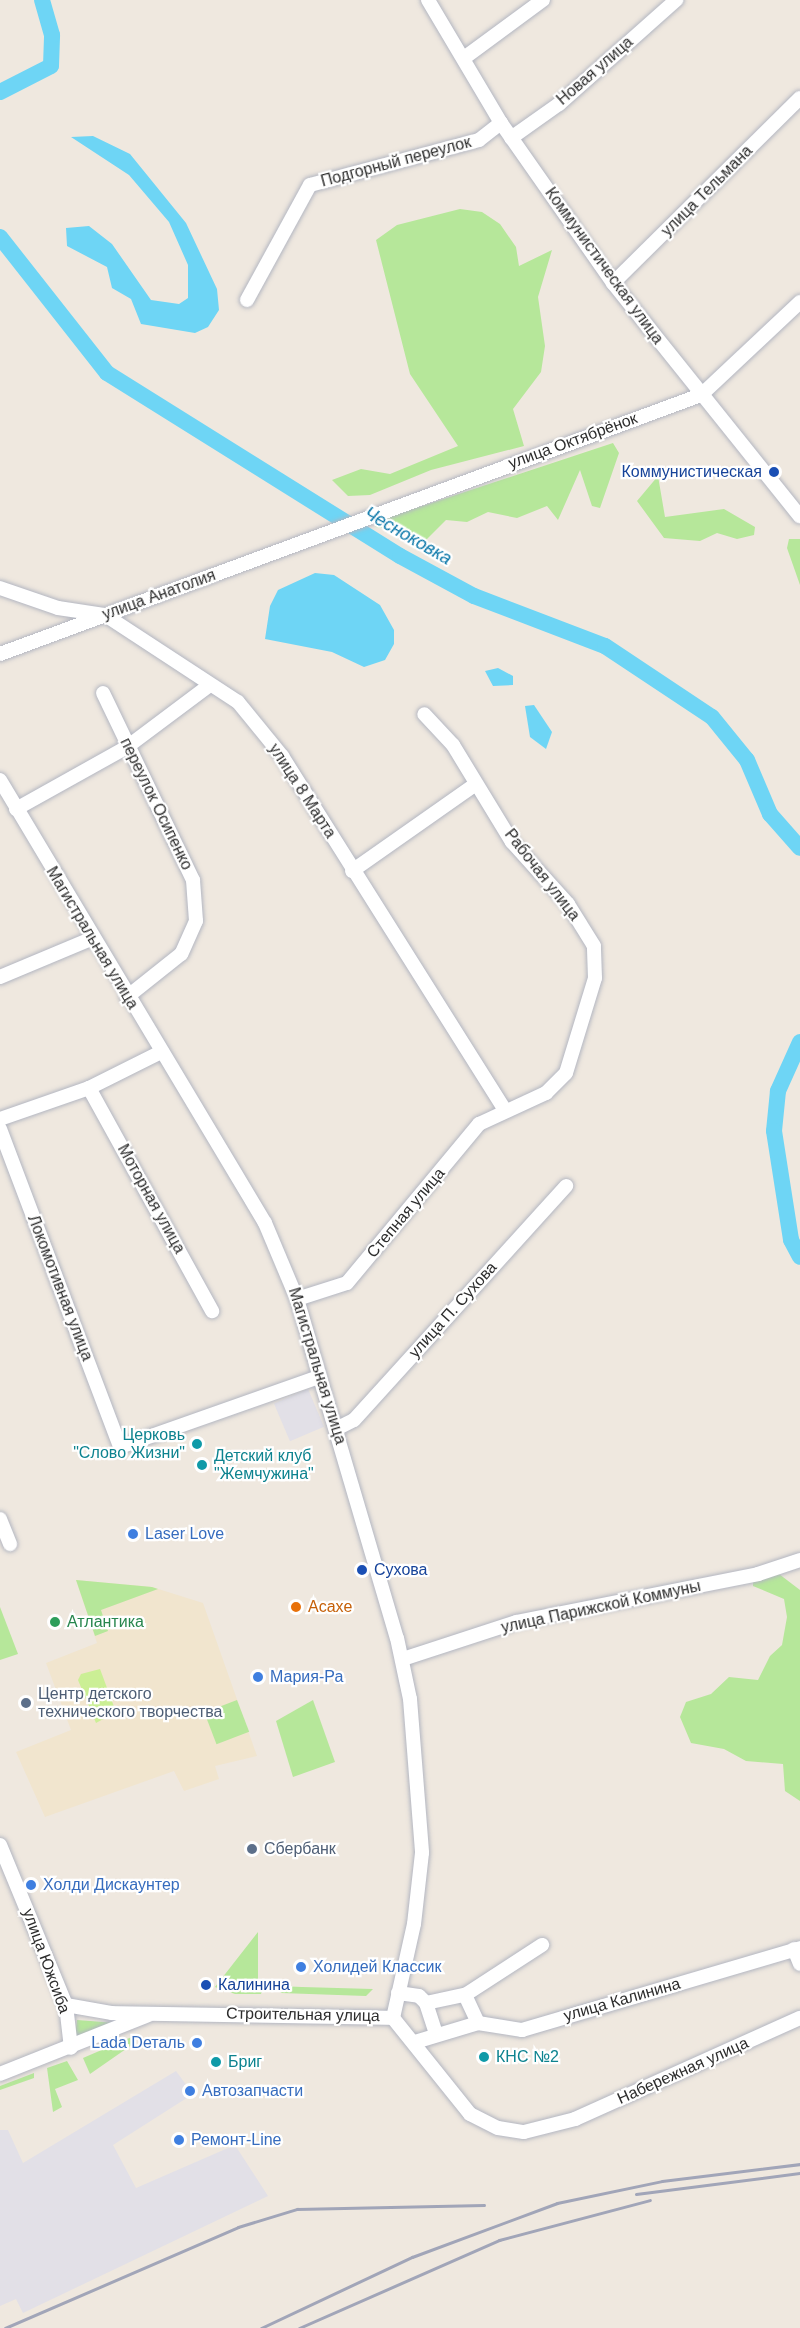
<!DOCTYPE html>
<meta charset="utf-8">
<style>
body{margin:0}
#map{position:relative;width:800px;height:2328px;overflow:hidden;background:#efe8df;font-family:Helvetica,sans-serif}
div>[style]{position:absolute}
.industrial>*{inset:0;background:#e2e0e7;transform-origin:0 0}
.education>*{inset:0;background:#f1e5ce}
.green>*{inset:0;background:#b6e79a;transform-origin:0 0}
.pitch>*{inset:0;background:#cbef95}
.water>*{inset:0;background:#6ed5f5}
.river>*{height:16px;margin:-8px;padding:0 8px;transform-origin:8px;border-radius:8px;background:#6ed5f5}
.roads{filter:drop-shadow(0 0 2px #b3b6c1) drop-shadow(0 0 2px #b3b6c1)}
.minor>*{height:14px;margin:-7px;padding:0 7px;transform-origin:7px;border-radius:7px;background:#fff}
.rail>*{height:3px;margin:-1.5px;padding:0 1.5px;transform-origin:1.5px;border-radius:1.5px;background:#a1a5b8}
.dots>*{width:16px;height:16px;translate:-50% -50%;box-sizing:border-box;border:3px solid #fff;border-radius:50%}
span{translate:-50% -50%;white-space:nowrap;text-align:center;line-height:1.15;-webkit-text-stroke:4.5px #fff;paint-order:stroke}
.street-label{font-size:16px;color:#2d2d2d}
.transit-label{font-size:16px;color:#164399}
.right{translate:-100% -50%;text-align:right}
.left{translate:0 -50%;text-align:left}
.culture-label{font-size:16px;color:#0d838f}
.shop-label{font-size:16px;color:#366cbe}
.food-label{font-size:16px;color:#c56008}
.leisure-label{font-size:16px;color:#27864d}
.service-label{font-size:16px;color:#4e5e75}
.water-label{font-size:18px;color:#0775a7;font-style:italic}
</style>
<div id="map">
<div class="industrial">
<div style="left:308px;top:1389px;width:41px;height:37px;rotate:67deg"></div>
<div style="clip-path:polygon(176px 2071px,193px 2094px,113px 2145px,136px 2188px,235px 2145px,268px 2196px,23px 2313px,16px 2299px,0 2306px,0 2130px,8px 2130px,23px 2163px)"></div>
</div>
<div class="education">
<div style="clip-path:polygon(76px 1580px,152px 1587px,203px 1603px,257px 1756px,215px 1766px,219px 1779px,184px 1791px,174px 1771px,45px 1817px,16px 1752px,71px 1730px,46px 1663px,97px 1643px)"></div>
</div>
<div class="green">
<div style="clip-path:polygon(460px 209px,482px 212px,500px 224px,516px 247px,519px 266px,552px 250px,538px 297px,545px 346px,541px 372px,513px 409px,524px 446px,431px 470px,370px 495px,348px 496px,332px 480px,361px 469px,390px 474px,458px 446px,410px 374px,376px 240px,397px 225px)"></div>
<div style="clip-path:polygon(613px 443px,619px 453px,600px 508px,592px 506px,580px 470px,558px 520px,547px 506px,517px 518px,488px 512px,467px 522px,446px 520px,425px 541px,409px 532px,375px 527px,383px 519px)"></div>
<div style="clip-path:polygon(658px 476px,665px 517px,724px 509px,755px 527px,754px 535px,737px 539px,717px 533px,700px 541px,664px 538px,637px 501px)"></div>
<div style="clip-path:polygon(789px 539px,800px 539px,800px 585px,787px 548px)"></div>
<div style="clip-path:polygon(779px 1574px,800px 1590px,800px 1801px,785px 1791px,783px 1764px,746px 1761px,724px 1749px,691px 1743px,680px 1717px,686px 1702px,711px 1694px,729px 1677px,758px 1680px,770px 1656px,782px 1645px,787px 1617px,784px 1599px,753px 1586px,753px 1578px)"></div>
<div style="clip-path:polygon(76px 1580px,152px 1587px,158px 1589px,101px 1610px,108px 1631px,95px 1636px)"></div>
<div style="clip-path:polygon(0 1607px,18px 1654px,0 1660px)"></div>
<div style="left:237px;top:1700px;width:34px;height:35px;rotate:69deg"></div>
<div style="clip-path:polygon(313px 1700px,335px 1762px,293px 1777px,276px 1721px)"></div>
<div style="clip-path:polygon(258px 1932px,258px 1980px,265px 1980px,261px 1994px,235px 1994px,215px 1987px)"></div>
<div style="clip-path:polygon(278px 1986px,302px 1987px,373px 1989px,366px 1996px,281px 1993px)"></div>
<div style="clip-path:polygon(77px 2020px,117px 2023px,80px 2039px,75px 2036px)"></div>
<div style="clip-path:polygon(134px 2036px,136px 2042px,90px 2074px,83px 2058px)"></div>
<div style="clip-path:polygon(67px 2061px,78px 2080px,55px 2089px,62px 2107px,53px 2112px,47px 2068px)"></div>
<div style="clip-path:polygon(34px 2073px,34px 2078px,0 2090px,0 2086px)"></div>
</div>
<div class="pitch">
<div style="clip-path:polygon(100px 1669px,116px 1712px,96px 1723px,78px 1680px,81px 1674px)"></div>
</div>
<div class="water">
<div style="clip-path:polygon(93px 136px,130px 154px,186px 223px,217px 289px,219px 310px,208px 327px,195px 333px,141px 324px,131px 299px,112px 288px,107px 267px,67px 246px,66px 228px,89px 226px,112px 244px,151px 300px,179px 304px,188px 298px,188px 265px,169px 222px,129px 175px,71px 137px)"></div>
<div style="clip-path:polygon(315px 573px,334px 575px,380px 605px,394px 630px,394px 644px,385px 660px,364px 667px,332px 652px,265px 639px,270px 606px,278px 590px)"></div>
<div style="clip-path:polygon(498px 668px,513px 676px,513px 685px,493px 686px,485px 671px)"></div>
<div style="clip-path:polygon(534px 705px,552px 732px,546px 749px,530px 737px,525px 706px)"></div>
</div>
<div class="river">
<div style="left:0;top:92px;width:57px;rotate:-27deg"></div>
<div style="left:51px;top:66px;width:31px;rotate:-88deg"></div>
<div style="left:52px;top:35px;width:36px;rotate:-106deg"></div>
<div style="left:0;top:237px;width:173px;rotate:51.8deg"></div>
<div style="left:107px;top:373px;width:345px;rotate:32deg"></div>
<div style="left:400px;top:556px;width:84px;rotate:28.4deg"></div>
<div style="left:474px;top:596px;width:140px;rotate:20.9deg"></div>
<div style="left:605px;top:646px;width:128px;rotate:33.6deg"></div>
<div style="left:712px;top:717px;width:55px;rotate:50.9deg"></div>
<div style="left:747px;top:760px;width:59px;rotate:66.9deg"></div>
<div style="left:770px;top:814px;width:45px;rotate:48.6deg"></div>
<div style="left:800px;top:1042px;width:54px;rotate:114.2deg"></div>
<div style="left:778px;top:1091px;width:40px;rotate:95.7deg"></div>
<div style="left:774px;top:1131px;width:110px;rotate:81.1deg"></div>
<div style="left:791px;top:1240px;width:19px;rotate:62deg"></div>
</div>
<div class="roads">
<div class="minor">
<div style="left:428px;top:0;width:143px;rotate:59.3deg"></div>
<div style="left:501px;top:123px;width:195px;rotate:55deg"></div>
<div style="left:613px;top:283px;width:299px;rotate:51.3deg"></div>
<div style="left:464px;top:58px;width:98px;rotate:-36.3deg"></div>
<div style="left:511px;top:138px;width:59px;rotate:-35.3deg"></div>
<div style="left:559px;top:104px;width:157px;rotate:-41.6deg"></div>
<div style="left:613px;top:283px;width:263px;rotate:-44.7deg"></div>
<div style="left:247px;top:300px;width:131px;rotate:-61.3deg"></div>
<div style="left:310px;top:185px;width:175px;rotate:-14.9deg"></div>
<div style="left:479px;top:140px;width:28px;rotate:-38deg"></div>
<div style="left:0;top:588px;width:61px;rotate:19deg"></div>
<div style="left:58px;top:608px;width:48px;rotate:8.5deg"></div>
<div style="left:105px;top:615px;width:159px;rotate:33.2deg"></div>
<div style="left:238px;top:702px;width:70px;rotate:50.8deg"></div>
<div style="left:282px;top:756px;width:418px;rotate:57.8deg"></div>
<div style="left:0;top:654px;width:747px;rotate:-20.28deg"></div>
<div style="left:701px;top:395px;width:136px;rotate:-43.2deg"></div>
<div style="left:103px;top:693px;width:208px;rotate:64.3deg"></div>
<div style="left:193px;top:880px;width:41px;rotate:85.8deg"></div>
<div style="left:196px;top:921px;width:36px;rotate:114deg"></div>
<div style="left:181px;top:954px;width:69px;rotate:141.5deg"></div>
<div style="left:0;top:780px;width:516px;rotate:59.11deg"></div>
<div style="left:265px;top:1223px;width:82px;rotate:67.2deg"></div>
<div style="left:297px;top:1299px;width:353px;rotate:73.6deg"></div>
<div style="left:397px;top:1638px;width:62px;rotate:78deg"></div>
<div style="left:410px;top:1699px;width:154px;rotate:85.5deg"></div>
<div style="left:422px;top:1853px;width:71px;rotate:96.4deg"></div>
<div style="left:414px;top:1924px;width:96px;rotate:102.6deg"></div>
<div style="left:16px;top:809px;width:127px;rotate:-29.2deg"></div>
<div style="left:127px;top:747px;width:104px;rotate:-36.8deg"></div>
<div style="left:352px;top:871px;width:151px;rotate:-35.1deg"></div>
<div style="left:0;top:977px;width:99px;rotate:-22.7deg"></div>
<div style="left:89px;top:1088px;width:255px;rotate:61.1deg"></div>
<div style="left:0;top:1119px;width:94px;rotate:-19.2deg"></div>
<div style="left:89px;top:1088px;width:80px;rotate:-26.6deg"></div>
<div style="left:0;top:1129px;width:340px;rotate:69.3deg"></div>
<div style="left:120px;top:1447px;width:211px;rotate:-19.4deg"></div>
<div style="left:297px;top:1299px;width:52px;rotate:-17.7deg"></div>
<div style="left:347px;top:1283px;width:207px;rotate:-50.3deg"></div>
<div style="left:479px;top:1124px;width:74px;rotate:-24.8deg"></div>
<div style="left:546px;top:1093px;width:28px;rotate:-45deg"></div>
<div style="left:566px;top:1073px;width:99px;rotate:-73deg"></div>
<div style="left:595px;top:978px;width:32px;rotate:-92deg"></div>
<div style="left:594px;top:946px;width:49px;rotate:-121.8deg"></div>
<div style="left:568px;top:904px;width:84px;rotate:-132.1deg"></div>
<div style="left:512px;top:842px;width:114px;rotate:-121.3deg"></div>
<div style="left:453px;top:745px;width:42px;rotate:-133.1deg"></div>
<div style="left:336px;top:1429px;width:20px;rotate:-27deg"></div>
<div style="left:354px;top:1420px;width:316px;rotate:-47.8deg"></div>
<div style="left:0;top:1519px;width:27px;rotate:68deg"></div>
<div style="left:403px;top:1659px;width:119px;rotate:-18.1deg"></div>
<div style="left:516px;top:1622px;width:247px;rotate:-11.2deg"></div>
<div style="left:758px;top:1574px;width:44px;rotate:-18.4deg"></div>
<div style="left:0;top:1845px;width:173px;rotate:67.6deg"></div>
<div style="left:66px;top:2005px;width:43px;rotate:83.4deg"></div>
<div style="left:794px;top:1949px;width:16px;rotate:68deg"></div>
<div style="left:398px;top:1993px;width:21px;rotate:8deg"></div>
<div style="left:419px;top:1996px;width:10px;rotate:45deg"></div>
<div style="left:426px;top:2003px;width:40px;rotate:-12deg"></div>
<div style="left:465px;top:1995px;width:92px;rotate:-33deg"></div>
<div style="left:465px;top:1995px;width:31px;rotate:65deg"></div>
<div style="left:478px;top:2023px;width:45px;rotate:9deg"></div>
<div style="left:522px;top:2030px;width:290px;rotate:-16.4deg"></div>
<div style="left:426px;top:2003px;width:32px;rotate:72deg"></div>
<div style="left:66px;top:2005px;width:47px;rotate:9.9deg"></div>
<div style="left:112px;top:2013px;width:281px;rotate:1deg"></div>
<div style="left:393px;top:2018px;width:123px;rotate:51.3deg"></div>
<div style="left:470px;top:2114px;width:31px;rotate:27deg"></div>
<div style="left:498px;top:2128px;width:26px;rotate:9deg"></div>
<div style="left:524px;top:2132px;width:53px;rotate:-14.3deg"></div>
<div style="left:575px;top:2119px;width:247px;rotate:-24.2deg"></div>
<div style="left:415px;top:2042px;width:66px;rotate:-16.8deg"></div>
<div style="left:0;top:2074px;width:159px;rotate:-21.7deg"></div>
</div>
</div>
<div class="rail">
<div style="left:636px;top:2194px;width:165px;rotate:-7.3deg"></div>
<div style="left:5px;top:2328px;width:254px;rotate:-23.4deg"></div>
<div style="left:238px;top:2227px;width:62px;rotate:-17deg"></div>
<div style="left:297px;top:2209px;width:187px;rotate:-1.2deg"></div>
<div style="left:261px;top:2328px;width:167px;rotate:-25.2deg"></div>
<div style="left:412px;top:2257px;width:155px;rotate:-20.4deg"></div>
<div style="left:557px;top:2203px;width:107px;rotate:-11.8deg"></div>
<div style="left:662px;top:2181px;width:139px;rotate:-7deg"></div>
<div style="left:299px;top:2328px;width:219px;rotate:-23.7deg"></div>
<div style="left:499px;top:2240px;width:156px;rotate:-14.8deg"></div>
</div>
<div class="dots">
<div style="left:774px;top:472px;background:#1a4fb4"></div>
<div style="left:197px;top:1444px;background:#0f9aa8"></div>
<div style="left:202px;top:1465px;background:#0f9aa8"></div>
<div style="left:133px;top:1534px;background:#3f7fe0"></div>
<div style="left:362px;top:1570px;background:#1a4fb4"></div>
<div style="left:296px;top:1607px;background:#e8710a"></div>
<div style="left:55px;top:1622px;background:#2e9e5b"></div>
<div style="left:258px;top:1677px;background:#3f7fe0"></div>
<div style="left:26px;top:1703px;background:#5c6f8a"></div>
<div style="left:252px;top:1849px;background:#5c6f8a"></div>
<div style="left:31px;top:1885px;background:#3f7fe0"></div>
<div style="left:301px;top:1967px;background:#3f7fe0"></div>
<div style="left:206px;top:1985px;background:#1a4fb4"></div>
<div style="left:197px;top:2043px;background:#3f7fe0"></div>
<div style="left:484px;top:2057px;background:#0f9aa8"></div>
<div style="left:216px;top:2062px;background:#0f9aa8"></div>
<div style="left:190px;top:2091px;background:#3f7fe0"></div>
<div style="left:179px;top:2140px;background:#3f7fe0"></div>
</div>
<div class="street-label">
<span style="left:595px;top:71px;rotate:-41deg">Новая улица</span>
<span style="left:396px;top:162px;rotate:-15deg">Подгорный переулок</span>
<span style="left:707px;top:191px;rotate:-45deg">улица Тельмана</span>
<span style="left:604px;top:266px;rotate:54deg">Коммунистическая улица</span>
<span style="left:573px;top:441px;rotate:-20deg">улица Октябрёнок</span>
<span style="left:159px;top:595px;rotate:-20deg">улица Анатолия</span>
<span style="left:302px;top:791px;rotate:57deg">улица 8 Марта</span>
<span style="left:156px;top:804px;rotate:64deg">переулок Осипенко</span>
<span style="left:542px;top:875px;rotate:52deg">Рабочая улица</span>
<span style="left:92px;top:938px;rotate:59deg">Магистральная улица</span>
<span style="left:151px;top:1199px;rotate:61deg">Моторная улица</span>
<span style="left:406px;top:1213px;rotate:-50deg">Степная улица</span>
<span style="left:60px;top:1288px;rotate:69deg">Локомотивная улица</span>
<span style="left:453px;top:1310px;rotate:-48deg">улица П. Сухова</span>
<span style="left:317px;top:1366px;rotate:73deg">Магистральная улица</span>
<span style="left:601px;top:1607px;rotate:-12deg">улица Парижской Коммуны</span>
<span style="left:46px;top:1961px;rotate:70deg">улица Южсиба</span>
<span style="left:622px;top:2000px;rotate:-16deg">улица Калинина</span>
<span style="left:303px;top:2015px;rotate:1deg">Строительная улица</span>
<span style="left:683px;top:2071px;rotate:-24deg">Набережная улица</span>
</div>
<div class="transit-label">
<span class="right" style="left:762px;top:472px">Коммунистическая</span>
<span class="left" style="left:374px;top:1570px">Сухова</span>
<span class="left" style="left:218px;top:1985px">Калинина</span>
</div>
<div class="culture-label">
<span class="right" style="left:185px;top:1444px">Церковь<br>"Слово Жизни"</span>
<span class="left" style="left:214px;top:1465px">Детский клуб<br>"Жемчужина"</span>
<span class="left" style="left:496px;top:2057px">КНС №2</span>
<span class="left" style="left:228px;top:2062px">Бриг</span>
</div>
<div class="shop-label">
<span class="left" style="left:145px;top:1534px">Laser Love</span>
<span class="left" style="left:270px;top:1677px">Мария-Ра</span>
<span class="left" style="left:43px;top:1885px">Холди Дискаунтер</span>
<span class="left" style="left:313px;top:1967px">Холидей Классик</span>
<span class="right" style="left:185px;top:2043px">Lada Dеталь</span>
<span class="left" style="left:202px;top:2091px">Автозапчасти</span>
<span class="left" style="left:191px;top:2140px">Ремонт-Line</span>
</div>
<div class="food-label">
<span class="left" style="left:308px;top:1607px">Асахе</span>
</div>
<div class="leisure-label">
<span class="left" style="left:67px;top:1622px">Атлантика</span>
</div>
<div class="service-label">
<span class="left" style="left:38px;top:1703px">Центр детского<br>технического творчества</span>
<span class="left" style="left:264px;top:1849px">Сбербанк</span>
</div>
<div class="water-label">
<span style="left:408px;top:536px;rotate:30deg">Чесноковка</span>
</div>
</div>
